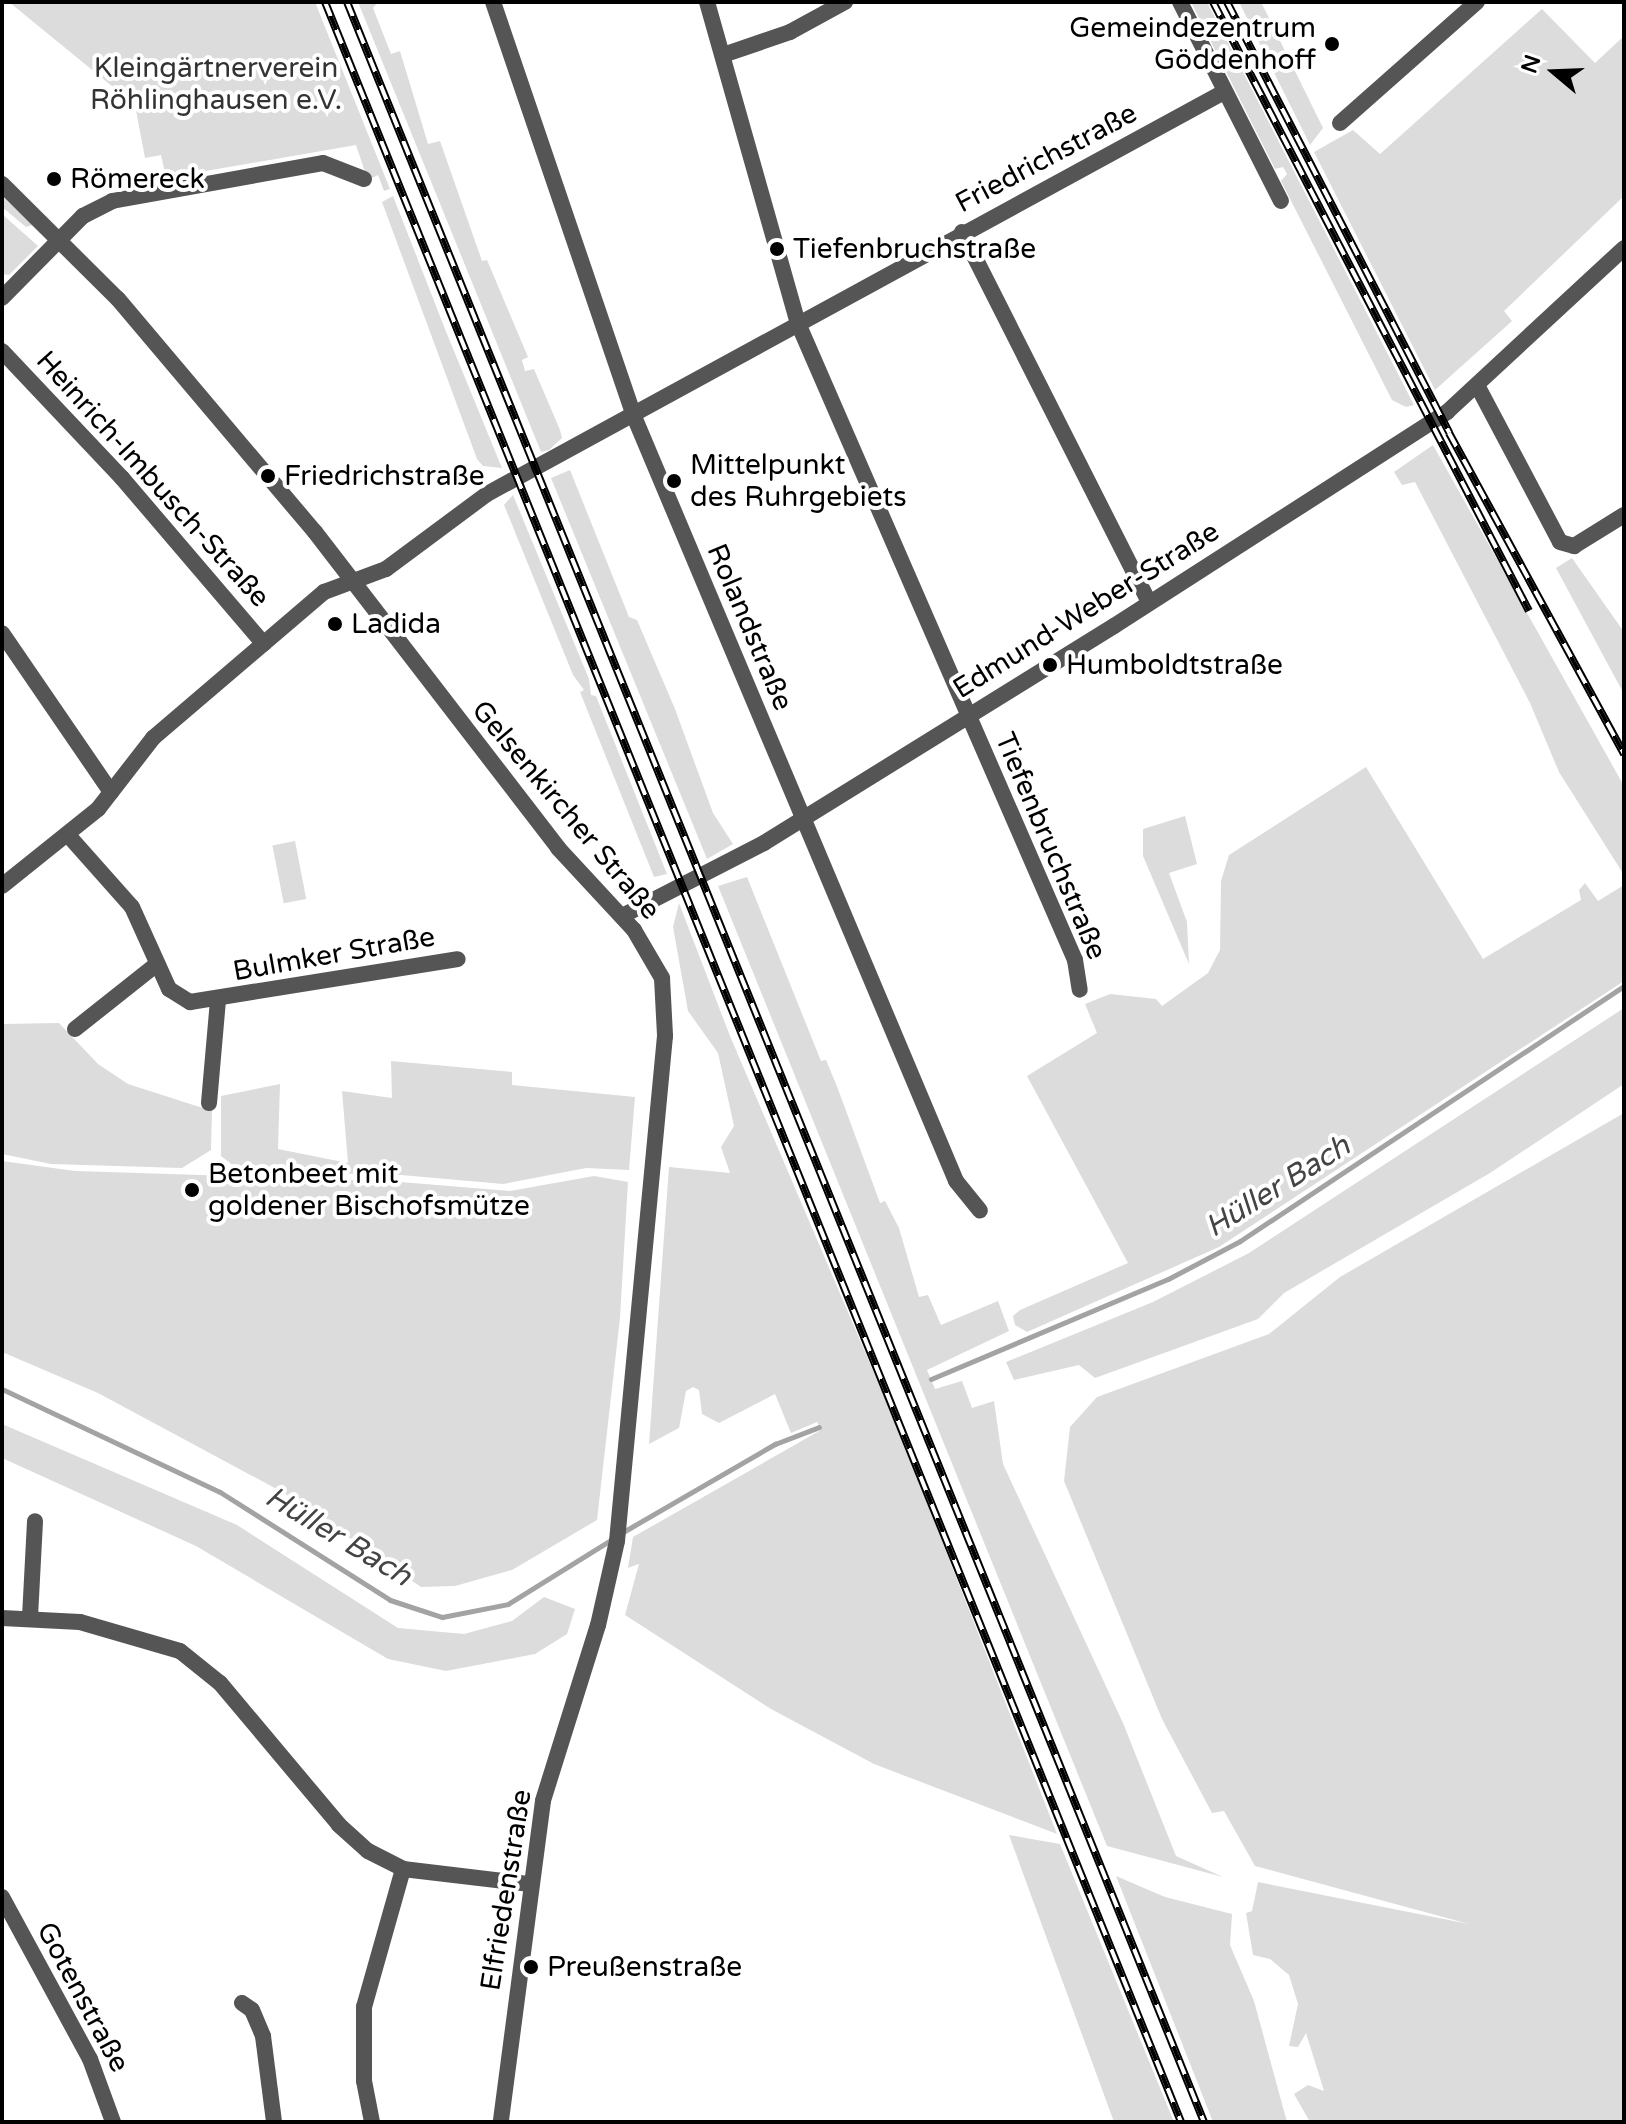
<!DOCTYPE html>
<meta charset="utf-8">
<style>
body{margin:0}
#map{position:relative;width:1626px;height:2124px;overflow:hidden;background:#fff;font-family:"Varela Round",sans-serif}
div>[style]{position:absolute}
.green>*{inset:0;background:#dcdcdc;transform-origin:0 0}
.stream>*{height:5px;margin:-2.5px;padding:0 2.5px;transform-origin:2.5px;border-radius:2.5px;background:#a3a3a3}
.minor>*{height:16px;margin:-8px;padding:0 8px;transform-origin:8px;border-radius:8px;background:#555}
.rail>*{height:8px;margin-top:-4px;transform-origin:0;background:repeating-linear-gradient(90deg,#fff 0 15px,#000 0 30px);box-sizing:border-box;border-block:2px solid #000}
.dots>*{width:22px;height:22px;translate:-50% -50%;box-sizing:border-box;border:4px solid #fff;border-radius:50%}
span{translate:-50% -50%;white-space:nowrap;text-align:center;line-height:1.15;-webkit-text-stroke:8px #fff;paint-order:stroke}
.poi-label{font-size:28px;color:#000}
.right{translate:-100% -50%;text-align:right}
.left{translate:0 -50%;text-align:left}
.park-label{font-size:28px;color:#333}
.street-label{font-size:28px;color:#000}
.water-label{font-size:30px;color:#444;font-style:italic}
.frame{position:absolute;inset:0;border:4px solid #000;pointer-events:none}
.north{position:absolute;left:1514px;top:32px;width:80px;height:80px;-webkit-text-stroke:6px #fff;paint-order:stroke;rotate:289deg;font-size:22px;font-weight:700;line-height:32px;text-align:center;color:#000}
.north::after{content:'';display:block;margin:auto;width:28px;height:36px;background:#000;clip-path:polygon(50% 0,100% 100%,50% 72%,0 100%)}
</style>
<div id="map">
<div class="green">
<div style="clip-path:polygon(9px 2px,315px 2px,390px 189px,384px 191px,378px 175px,372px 178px,365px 172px,356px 145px,166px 178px,161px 155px,145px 158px,135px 105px)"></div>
<div style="clip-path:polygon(358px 2px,378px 2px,373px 8px,391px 54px,400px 51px,428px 144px,440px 141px,482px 261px,487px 260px,528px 357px,522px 360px,525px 371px,534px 369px,560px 430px,562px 438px,549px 450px,541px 452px)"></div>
<div style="clip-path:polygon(1191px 2px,1207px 2px,1414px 405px,1406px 407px,1392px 400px,1281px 181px,1287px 174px,1283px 167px,1275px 169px)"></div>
<div style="clip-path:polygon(1239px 2px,1261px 2px,1323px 128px,1310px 145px)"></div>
<div style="clip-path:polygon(1542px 9px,1595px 63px,1624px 36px,1624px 196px,1504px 311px,1512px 321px,1435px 390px,1314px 152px,1353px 130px,1380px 154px)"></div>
<div style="clip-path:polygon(2px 196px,33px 225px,26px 227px,2px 207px)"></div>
<div style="clip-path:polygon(393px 196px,445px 329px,502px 468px,483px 466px,477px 459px,382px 202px)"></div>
<div style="clip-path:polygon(2px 214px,38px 246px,9px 275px,2px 274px)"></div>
<div style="clip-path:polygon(1433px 445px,1624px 786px,1624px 875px,1559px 772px,1530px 703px,1415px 482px,1402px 485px,1394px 472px)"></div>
<div style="clip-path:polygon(570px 470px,629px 617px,637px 620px,675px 709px,713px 813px,733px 844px,707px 859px,551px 478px)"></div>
<div style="clip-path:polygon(513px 495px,589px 679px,591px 695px,596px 696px,667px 874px,654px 877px,580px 692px,584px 690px,573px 675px,504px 505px)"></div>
<div style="clip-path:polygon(1572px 558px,1624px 632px,1624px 694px,1556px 568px)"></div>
<div style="clip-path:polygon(1366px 767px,1483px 959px,1581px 900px,1579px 890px,1585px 883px,1598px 901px,1624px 885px,1624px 981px,1219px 1247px,1027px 1332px,1015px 1325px,1013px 1316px,1020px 1310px,1128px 1263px,1027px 1076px,1097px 1033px,1085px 1004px,1110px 994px,1156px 999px,1162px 1006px,1208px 973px,1220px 950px,1221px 881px,1229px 855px)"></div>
<div style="clip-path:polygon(1185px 816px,1197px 864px,1169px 873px,1187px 922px,1189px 964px,1143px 856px,1143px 829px)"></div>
<div style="left:295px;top:841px;width:59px;height:23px;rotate:79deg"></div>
<div style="clip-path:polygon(747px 877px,821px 1061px,826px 1060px,838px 1089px,880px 1203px,885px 1201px,899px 1228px,919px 1297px,928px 1295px,941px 1325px,998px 1301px,1009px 1331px,927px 1370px,935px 1389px,962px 1381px,972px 1408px,994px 1401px,1003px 1464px,1123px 1723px,1176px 1856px,1223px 1877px,1107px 1846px,718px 886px)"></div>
<div style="clip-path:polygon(679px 903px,730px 1036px,898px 1429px,1057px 1834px,874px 1764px,771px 1709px,625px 1615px,639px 1564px,628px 1568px,633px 1537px,821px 1430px,817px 1422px,791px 1433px,775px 1394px,719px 1423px,702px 1414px,699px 1390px,693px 1387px,686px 1391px,679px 1428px,649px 1444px,669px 1167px,730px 1173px,721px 1147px,734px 1126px,718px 1053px,688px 1011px,673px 927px)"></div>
<div style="clip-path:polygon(1624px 1008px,1624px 1084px,1490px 1173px,1284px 1293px,1258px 1319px,1095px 1378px,1079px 1365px,1014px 1380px,1006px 1362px,1153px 1302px,1249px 1253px)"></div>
<div style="clip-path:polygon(59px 1023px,98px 1064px,128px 1084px,212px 1111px,211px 1150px,182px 1168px,51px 1164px,2px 1154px,2px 1024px)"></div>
<div style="clip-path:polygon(391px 1061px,512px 1072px,512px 1085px,635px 1097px,629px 1170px,586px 1168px,503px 1184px,390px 1174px,261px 1173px,235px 1167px,221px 1156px,221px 1096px,280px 1084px,278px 1149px,348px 1163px,342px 1091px,392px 1098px)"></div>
<div style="clip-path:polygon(1624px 1113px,1624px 2122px,1310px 2122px,1294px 2094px,1308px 2085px,1324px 2091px,1306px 2033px,1298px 2047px,1289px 2046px,1298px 2004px,1289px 1975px,1270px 1959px,1253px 1955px,1246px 1913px,1252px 1911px,1258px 1882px,1469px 1924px,1255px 1866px,1224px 1811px,1212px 1813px,1162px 1719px,1064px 1481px,1070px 1427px,1097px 1397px,1269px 1334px,1340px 1277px)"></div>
<div style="clip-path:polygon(2px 1161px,75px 1171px,388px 1181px,510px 1191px,594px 1176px,628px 1182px,620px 1318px,597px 1520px,512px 1570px,455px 1586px,421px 1587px,284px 1493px,98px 1393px,2px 1352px)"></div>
<div style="clip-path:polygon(2px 1424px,237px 1525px,398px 1628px,464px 1634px,512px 1621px,544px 1597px,575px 1609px,567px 1634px,535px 1654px,446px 1671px,388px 1659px,196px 1546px,2px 1458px)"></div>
<div style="clip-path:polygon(1009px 1835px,1060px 1844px,1174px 2122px,1114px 2122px)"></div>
<div style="clip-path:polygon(1116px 1876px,1165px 1897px,1232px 1914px,1230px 1945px,1254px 2001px,1287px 2122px,1213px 2122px)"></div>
</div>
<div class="stream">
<div style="left:931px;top:1379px;width:257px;rotate:-22.9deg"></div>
<div style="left:1168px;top:1279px;width:81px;rotate:-27.8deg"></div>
<div style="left:1240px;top:1241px;width:461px;rotate:-33.6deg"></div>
<div style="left:2px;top:1389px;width:241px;rotate:25.3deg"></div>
<div style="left:220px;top:1492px;width:201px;rotate:32.4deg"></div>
<div style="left:390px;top:1600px;width:55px;rotate:18.1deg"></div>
<div style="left:442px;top:1617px;width:67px;rotate:-11.1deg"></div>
<div style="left:508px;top:1604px;width:125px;rotate:-31.9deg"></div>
<div style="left:623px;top:1532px;width:176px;rotate:-30.1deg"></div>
<div style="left:775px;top:1444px;width:47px;rotate:-21.1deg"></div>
</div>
<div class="minor">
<div style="left:493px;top:2px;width:435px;rotate:71.2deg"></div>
<div style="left:633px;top:414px;width:832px;rotate:67.16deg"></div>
<div style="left:956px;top:1181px;width:38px;rotate:51deg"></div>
<div style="left:707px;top:2px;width:331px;rotate:74.2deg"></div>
<div style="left:797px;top:321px;width:697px;rotate:66.49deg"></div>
<div style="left:1075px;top:960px;width:30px;rotate:81deg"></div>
<div style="left:1180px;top:2px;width:223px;rotate:63.1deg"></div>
<div style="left:723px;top:55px;width:71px;rotate:-18.9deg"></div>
<div style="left:790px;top:32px;width:63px;rotate:-28.6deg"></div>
<div style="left:1340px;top:123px;width:183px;rotate:-41.5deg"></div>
<div style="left:2px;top:184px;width:163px;rotate:44.8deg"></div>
<div style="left:118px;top:299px;width:305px;rotate:49.8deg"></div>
<div style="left:315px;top:532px;width:399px;rotate:52.4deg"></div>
<div style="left:558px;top:848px;width:112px;rotate:47.2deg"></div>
<div style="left:634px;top:930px;width:56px;rotate:59.7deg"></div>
<div style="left:662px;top:978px;width:58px;rotate:87deg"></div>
<div style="left:665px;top:1036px;width:507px;rotate:95.43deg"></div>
<div style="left:617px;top:1541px;width:86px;rotate:102.7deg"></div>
<div style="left:598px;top:1625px;width:184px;rotate:107.4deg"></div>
<div style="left:543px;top:1801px;width:324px;rotate:97.5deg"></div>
<div style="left:962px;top:232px;width:415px;rotate:63.2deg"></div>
<div style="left:2px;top:298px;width:115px;rotate:-45.4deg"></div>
<div style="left:83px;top:216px;width:33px;rotate:-27deg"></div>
<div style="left:112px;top:201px;width:214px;rotate:-10.2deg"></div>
<div style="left:323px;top:163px;width:44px;rotate:21.3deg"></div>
<div style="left:2px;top:351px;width:175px;rotate:46.6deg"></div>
<div style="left:122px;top:478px;width:218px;rotate:49.5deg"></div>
<div style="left:1478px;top:387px;width:175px;rotate:62.1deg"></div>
<div style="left:1560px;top:542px;width:15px;rotate:16deg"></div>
<div style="left:1574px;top:546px;width:59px;rotate:-31.8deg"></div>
<div style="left:2px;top:633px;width:193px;rotate:55.6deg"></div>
<div style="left:68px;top:835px;width:96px;rotate:48.4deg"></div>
<div style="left:132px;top:907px;width:90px;rotate:65.7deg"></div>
<div style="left:169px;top:989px;width:25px;rotate:32deg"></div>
<div style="left:190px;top:1002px;width:271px;rotate:-9.1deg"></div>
<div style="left:2px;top:886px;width:123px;rotate:-38.7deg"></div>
<div style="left:98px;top:809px;width:90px;rotate:-52.2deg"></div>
<div style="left:153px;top:738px;width:225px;rotate:-40.5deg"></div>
<div style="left:324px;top:592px;width:66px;rotate:-20.4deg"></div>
<div style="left:386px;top:569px;width:126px;rotate:-36.6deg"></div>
<div style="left:487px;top:494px;width:840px;rotate:-28.61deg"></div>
<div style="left:622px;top:916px;width:160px;rotate:-27.2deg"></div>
<div style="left:764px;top:843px;width:412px;rotate:-31.8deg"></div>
<div style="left:1114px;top:626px;width:396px;rotate:-32.7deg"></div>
<div style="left:1447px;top:412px;width:241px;rotate:-42.8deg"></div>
<div style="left:75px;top:1029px;width:105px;rotate:-38.4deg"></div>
<div style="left:209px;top:1103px;width:102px;rotate:-85deg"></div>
<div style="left:30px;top:1617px;width:96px;rotate:-87deg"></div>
<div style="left:2px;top:1618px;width:78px;rotate:2.9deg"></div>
<div style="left:80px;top:1622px;width:104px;rotate:16.2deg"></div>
<div style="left:180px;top:1651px;width:51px;rotate:38.7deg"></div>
<div style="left:220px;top:1683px;width:185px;rotate:50deg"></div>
<div style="left:339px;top:1825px;width:39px;rotate:42deg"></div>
<div style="left:368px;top:1851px;width:39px;rotate:27deg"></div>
<div style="left:403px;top:1869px;width:126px;rotate:6.8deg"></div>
<div style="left:2px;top:1897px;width:184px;rotate:61.5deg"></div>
<div style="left:90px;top:2059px;width:67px;rotate:69.9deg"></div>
<div style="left:242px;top:2003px;width:12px;rotate:35deg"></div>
<div style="left:252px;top:2010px;width:28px;rotate:67deg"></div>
<div style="left:263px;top:2036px;width:87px;rotate:82.7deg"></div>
<div style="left:372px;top:2122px;width:42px;rotate:-101deg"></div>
<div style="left:364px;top:2081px;width:74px;rotate:-90deg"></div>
<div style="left:364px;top:2007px;width:143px;rotate:-74.2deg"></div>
</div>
<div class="rail">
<div style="left:325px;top:2px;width:2286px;rotate:68.01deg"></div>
<div style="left:347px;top:2px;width:2287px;rotate:67.99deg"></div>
<div style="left:1213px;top:2px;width:686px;rotate:62.58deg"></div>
<div style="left:1227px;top:2px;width:485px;rotate:62.7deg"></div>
<div style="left:1449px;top:433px;width:366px;rotate:61.4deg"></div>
</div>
<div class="dots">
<div style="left:1332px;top:44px;background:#000"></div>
<div style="left:54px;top:179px;background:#000"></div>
<div style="left:777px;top:249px;background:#000"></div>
<div style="left:268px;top:476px;background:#000"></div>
<div style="left:674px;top:481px;background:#000"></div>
<div style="left:335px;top:624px;background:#000"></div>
<div style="left:1050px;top:665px;background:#000"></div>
<div style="left:192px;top:1190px;background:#000"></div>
<div style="left:531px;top:1967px;background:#000"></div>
</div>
<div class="poi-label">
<span class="right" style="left:1316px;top:44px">Gemeindezentrum<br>Göddenhoff</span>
<span class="left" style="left:70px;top:179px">Römereck</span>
<span class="left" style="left:793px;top:249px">Tiefenbruchstraße</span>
<span class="left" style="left:690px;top:481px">Mittelpunkt<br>des Ruhrgebiets</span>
<span class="left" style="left:284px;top:476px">Friedrichstraße</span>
<span class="left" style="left:351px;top:624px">Ladida</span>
<span class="left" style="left:1066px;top:665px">Humboldtstraße</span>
<span class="left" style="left:208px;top:1190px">Betonbeet mit<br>goldener Bischofsmütze</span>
<span class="left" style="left:547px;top:1967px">Preußenstraße</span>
</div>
<div class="park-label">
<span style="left:216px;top:84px">Kleingärtnerverein<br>Röhlinghausen e.V.</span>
</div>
<div class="street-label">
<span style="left:1046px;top:158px;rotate:-28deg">Friedrichstraße</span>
<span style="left:153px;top:479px;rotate:48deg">Heinrich-Imbusch-Straße</span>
<span style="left:1086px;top:610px;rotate:-32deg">Edmund-Weber-Straße</span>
<span style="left:750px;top:627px;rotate:67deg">Rolandstraße</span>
<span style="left:566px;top:810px;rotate:50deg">Gelsenkircher Straße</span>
<span style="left:1051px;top:846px;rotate:67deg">Tiefenbruchstraße</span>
<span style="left:334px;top:954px;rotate:-10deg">Bulmker Straße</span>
<span style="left:506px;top:1890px;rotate:-81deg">Elfriedenstraße</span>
<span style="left:83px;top:1997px;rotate:62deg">Gotenstraße</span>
</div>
<div class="water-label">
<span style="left:1278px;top:1187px;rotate:-32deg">Hüller Bach</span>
<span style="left:338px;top:1537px;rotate:31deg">Hüller Bach</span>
</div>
<div class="frame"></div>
<div class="north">N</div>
</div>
